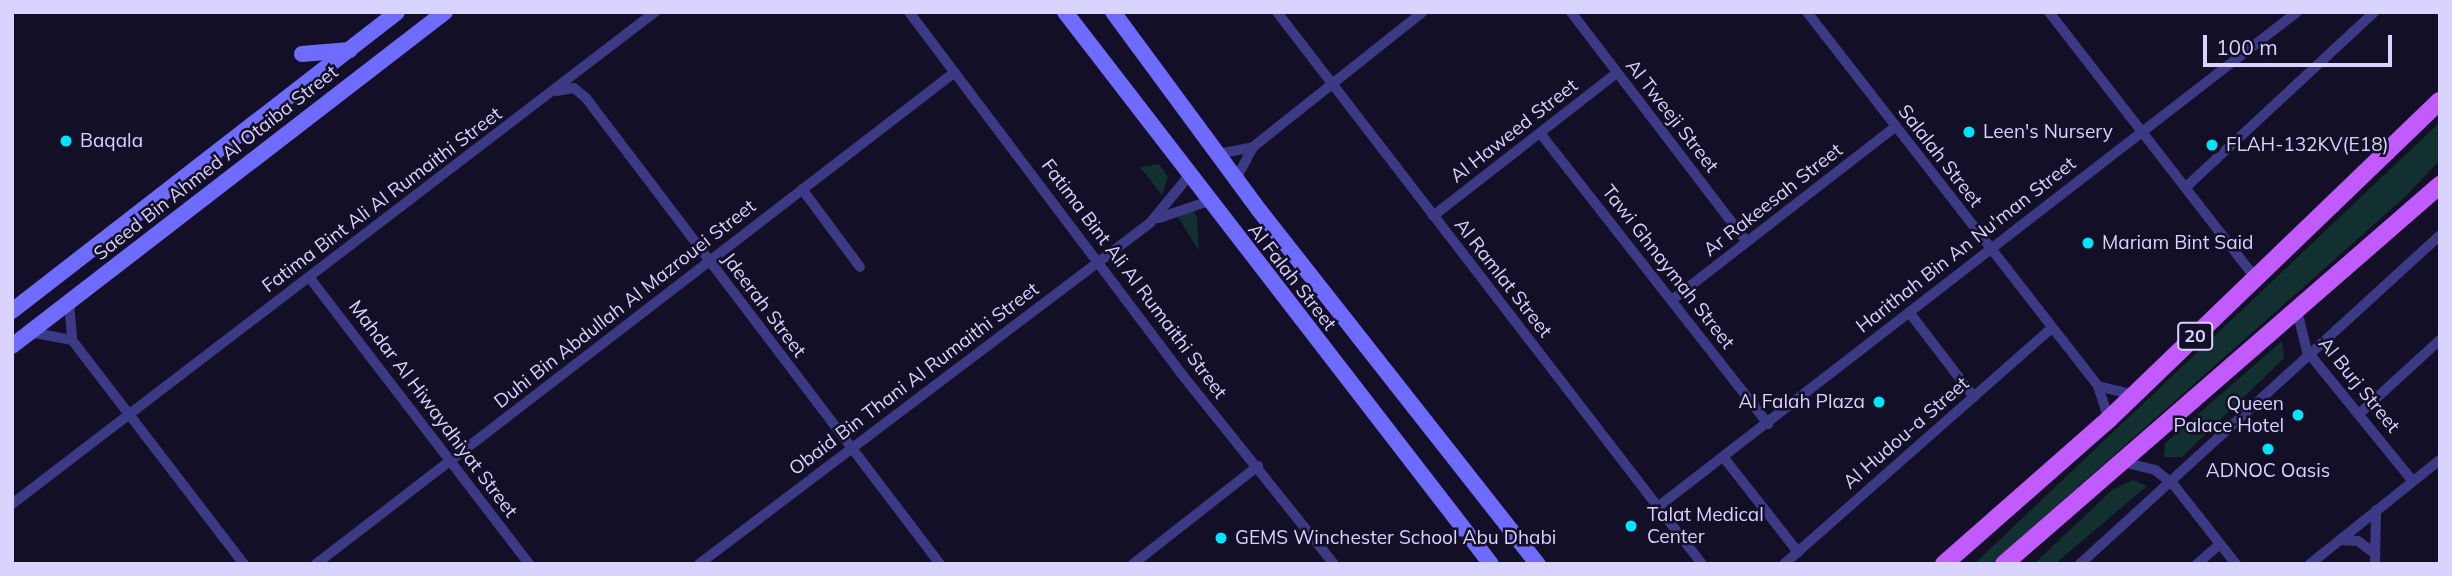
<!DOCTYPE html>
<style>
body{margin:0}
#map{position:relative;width:2452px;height:576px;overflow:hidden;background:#130f26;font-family:Mulish,sans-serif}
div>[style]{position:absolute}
.green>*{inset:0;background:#12302f}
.street>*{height:10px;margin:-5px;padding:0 5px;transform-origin:5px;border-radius:5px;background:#3d3a85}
.secondary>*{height:16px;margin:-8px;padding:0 8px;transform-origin:8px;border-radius:8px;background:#6f6bff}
.primary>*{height:18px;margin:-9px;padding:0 9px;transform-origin:9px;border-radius:9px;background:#c25bff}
.dots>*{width:19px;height:19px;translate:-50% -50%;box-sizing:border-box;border:4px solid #130f26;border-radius:50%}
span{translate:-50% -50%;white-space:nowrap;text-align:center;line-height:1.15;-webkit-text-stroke:5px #130f26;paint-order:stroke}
.shield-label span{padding:2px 5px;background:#130f26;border:2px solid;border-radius:5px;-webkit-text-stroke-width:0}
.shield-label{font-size:18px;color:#d9d4ff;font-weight:700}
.street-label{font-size:19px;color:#d9d4ff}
.poi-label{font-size:19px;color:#d9d4ff}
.left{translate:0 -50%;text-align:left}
.right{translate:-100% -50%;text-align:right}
.frame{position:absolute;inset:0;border:14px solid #d9d4ff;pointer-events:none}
.scale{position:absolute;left:2203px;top:35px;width:189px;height:32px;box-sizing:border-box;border:4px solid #d9d4ff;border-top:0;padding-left:9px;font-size:21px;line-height:24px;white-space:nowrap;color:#d9d4ff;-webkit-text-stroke:5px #130f26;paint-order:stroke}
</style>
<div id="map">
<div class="green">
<div style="clip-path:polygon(2440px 122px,2440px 160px,2405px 197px,1991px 564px,1974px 564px)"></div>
<div style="clip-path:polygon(1159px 164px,1168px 177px,1162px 195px,1140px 167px)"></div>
<div style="clip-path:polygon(1189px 205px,1197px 217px,1199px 251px,1175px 212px)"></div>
<div style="clip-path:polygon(2282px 341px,2284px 358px,2182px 457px,2164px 457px,2165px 443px)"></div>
<div style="clip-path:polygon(2133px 480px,2147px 486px,2055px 564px,2034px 564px,2112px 490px)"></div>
</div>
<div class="street">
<div style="left:909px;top:12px;width:451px;rotate:53deg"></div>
<div style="left:1180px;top:372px;width:246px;rotate:51.3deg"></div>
<div style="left:1277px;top:12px;width:697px;rotate:52.41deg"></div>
<div style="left:1571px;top:12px;width:288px;rotate:52.6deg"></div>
<div style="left:1807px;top:12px;width:474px;rotate:52.1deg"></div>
<div style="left:2098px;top:386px;width:35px;rotate:72deg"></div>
<div style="left:2049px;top:12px;width:336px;rotate:52.2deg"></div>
<div style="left:556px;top:91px;width:18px;rotate:-9deg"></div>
<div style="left:574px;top:88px;width:16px;rotate:40deg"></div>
<div style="left:586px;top:98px;width:585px;rotate:52.78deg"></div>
<div style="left:1540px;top:133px;width:370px;rotate:51.9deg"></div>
<div style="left:1218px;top:154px;width:36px;rotate:-11deg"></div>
<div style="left:1236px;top:179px;width:36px;rotate:-62deg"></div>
<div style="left:1253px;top:147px;width:217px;rotate:-38.5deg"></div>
<div style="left:2186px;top:187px;width:257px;rotate:-42.9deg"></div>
<div style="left:802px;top:189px;width:97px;rotate:53.4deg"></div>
<div style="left:1433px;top:216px;width:233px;rotate:-37.9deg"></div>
<div style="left:1159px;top:218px;width:50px;rotate:-18.8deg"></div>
<div style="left:309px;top:277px;width:362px;rotate:52.5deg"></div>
<div style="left:1672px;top:300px;width:282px;rotate:-37.8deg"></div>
<div style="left:69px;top:303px;width:37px;rotate:85deg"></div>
<div style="left:2296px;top:307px;width:45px;rotate:76deg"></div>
<div style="left:2307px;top:351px;width:166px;rotate:50.9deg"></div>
<div style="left:1909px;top:312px;width:107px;rotate:52.6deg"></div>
<div style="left:30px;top:332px;width:43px;rotate:10.8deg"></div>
<div style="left:72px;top:340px;width:282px;rotate:52.5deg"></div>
<div style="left:2098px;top:386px;width:36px;rotate:14deg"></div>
<div style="left:2360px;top:413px;width:108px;rotate:-42.4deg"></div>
<div style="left:1724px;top:458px;width:120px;rotate:51.8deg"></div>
<div style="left:2119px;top:461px;width:37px;rotate:14deg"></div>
<div style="left:2155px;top:470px;width:23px;rotate:38deg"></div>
<div style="left:2173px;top:484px;width:102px;rotate:51.8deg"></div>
<div style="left:12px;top:504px;width:810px;rotate:-37.42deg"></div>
<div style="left:1659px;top:506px;width:807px;rotate:-37.75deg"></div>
<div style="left:2340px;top:540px;width:18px;rotate:3deg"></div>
<div style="left:2358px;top:541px;width:20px;rotate:37deg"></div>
<div style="left:316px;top:564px;width:806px;rotate:-37.59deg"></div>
<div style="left:699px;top:564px;width:565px;rotate:-37.09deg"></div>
<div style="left:1150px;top:223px;width:60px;rotate:-50.4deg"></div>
<div style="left:1133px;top:564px;width:159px;rotate:-38.1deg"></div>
<div style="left:1784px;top:564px;width:357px;rotate:-41.4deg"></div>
<div style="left:2080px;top:564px;width:488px;rotate:-42.4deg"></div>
<div style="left:2197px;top:564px;width:30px;rotate:-41deg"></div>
<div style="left:2310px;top:564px;width:166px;rotate:-38.7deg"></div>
<div style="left:2375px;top:564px;width:54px;rotate:-88.9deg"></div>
</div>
<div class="secondary">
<div style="left:1065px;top:12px;width:697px;rotate:52.34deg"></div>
<div style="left:1113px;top:12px;width:246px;rotate:53.6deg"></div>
<div style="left:1259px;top:210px;width:451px;rotate:51.8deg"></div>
<div style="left:302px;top:54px;width:48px;rotate:-4.8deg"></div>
<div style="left:12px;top:311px;width:487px;rotate:-37.8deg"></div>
<div style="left:12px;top:346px;width:547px;rotate:-37.65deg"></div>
</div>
<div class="primary">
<div style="left:1944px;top:564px;width:220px;rotate:-41.3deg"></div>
<div style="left:2109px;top:419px;width:459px;rotate:-43.9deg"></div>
<div style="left:2004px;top:564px;width:578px;rotate:-41deg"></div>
</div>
<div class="dots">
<div style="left:1969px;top:132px;background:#00e5ff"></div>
<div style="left:66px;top:141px;background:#00e5ff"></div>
<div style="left:2212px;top:145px;background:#00e5ff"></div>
<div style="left:2088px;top:243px;background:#00e5ff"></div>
<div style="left:1879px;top:402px;background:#00e5ff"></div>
<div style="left:2298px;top:415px;background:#00e5ff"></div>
<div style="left:2268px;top:449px;background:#00e5ff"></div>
<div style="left:1631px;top:526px;background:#00e5ff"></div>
<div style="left:1221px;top:538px;background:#00e5ff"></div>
</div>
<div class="shield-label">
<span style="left:2195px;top:336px">20</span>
</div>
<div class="street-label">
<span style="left:1672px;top:116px;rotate:52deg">Al Tweeji Street</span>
<span style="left:1514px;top:131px;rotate:-38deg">Al Haweed Street</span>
<span style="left:1940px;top:156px;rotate:52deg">Salalah Street</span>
<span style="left:216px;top:163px;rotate:-38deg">Saeed Bin Ahmed Al Otaiba Street</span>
<span style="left:382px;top:200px;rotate:-37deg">Fatima Bint Ali Al Rumaithi Street</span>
<span style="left:1773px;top:200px;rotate:-38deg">Ar Rakeesah Street</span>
<span style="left:1966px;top:245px;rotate:-38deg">Harithah Bin An Nu'man Street</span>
<span style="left:1668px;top:267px;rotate:52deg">Tawi Ghnaymah Street</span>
<span style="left:1292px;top:277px;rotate:52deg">Al Falah Street</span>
<span style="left:1503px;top:278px;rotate:52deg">Al Ramlat Street</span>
<span style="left:1134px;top:279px;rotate:53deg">Fatima Bint Ali Al Rumaithi Street</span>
<span style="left:625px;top:304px;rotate:-38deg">Duhi Bin Abdullah Al Mazrouei Street</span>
<span style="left:764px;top:305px;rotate:53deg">Jdeerah Street</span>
<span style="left:914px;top:379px;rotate:-37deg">Obaid Bin Thani Al Rumaithi Street</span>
<span style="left:2359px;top:385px;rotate:51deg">Al Burj Street</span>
<span style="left:433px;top:409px;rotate:53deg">Mahdar Al Hiwaydhiyat Street</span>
<span style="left:1906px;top:433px;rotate:-41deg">Al Hudou-a Street</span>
</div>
<div class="poi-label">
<span class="left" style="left:1983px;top:132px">Leen's Nursery</span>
<span class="left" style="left:80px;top:141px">Baqala</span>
<span class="left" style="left:2226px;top:145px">FLAH-132KV(E18)</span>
<span class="left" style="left:2102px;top:243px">Mariam Bint Said</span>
<span class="right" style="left:1865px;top:402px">Al Falah Plaza</span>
<span class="right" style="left:2284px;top:415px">Queen<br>Palace Hotel</span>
<span style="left:2268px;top:471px">ADNOC Oasis</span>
<span class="left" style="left:1647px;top:526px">Talat Medical<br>Center</span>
<span class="left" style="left:1235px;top:538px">GEMS Winchester School Abu Dhabi</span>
</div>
<div class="frame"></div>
<div class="scale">100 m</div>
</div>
